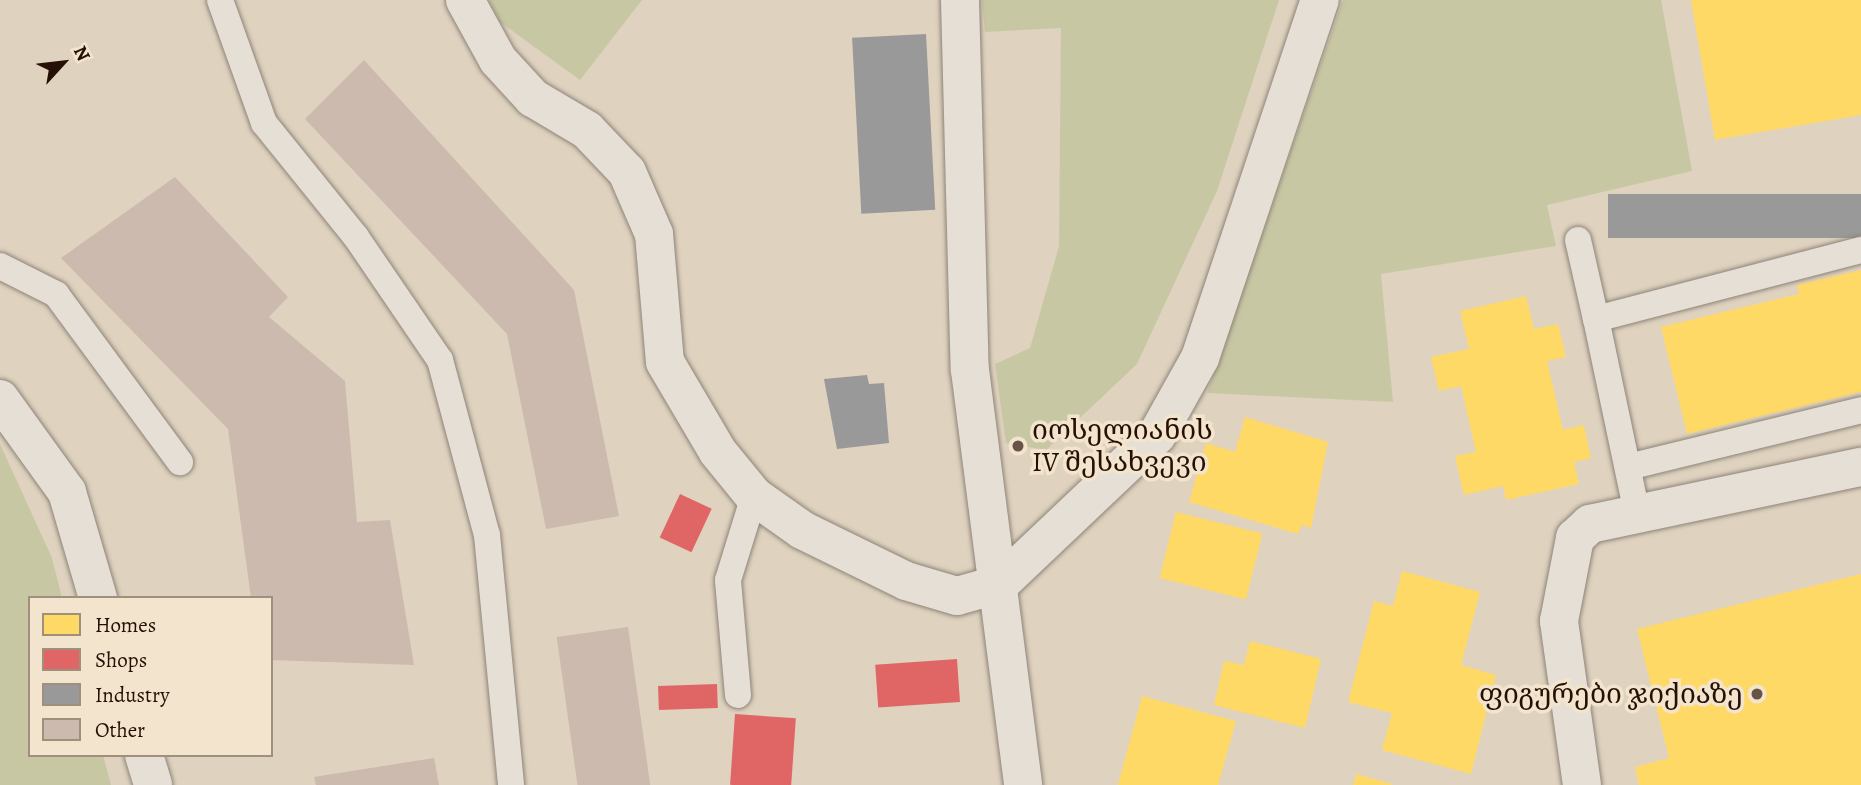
<!DOCTYPE html>
<meta charset="utf-8">
<style>
body{margin:0}
#map{position:relative;width:1861px;height:785px;overflow:hidden;background:#dfd2bf;font-family:Alegreya,"Noto Serif Georgian",serif}
div>[style]{position:absolute}
.green>*{inset:0;background:#c8c7a4}
.homes>*{inset:0;background:#ffd966;transform-origin:0 0}
.shops>*{inset:0;background:#e06666;transform-origin:0 0}
.industry>*{inset:0;background:#999;transform-origin:0 0}
.building>*{inset:0;background:#cbbaad;transform-origin:0 0}
.roads{filter:drop-shadow(0 0 2px #8e8478) drop-shadow(0 0 2px #8e8478)}
.lane>*{height:26px;margin:-13px;padding:0 13px;transform-origin:13px;border-radius:13px;background:#e6dfd5}
.street>*{height:38px;margin:-19px;padding:0 19px;transform-origin:19px;border-radius:19px;background:#e6dfd5}
.secondary>*{height:38px;margin:-19px;padding:0 19px;transform-origin:19px;border-radius:19px;background:#e6dfd5}
.dots>*{width:19px;height:19px;translate:-50% -50%;box-sizing:border-box;border:4px solid #f3e4cd;border-radius:50%}
span{translate:-50% -50%;white-space:nowrap;text-align:center;line-height:1.15;-webkit-text-stroke:7px #f3e4cd;paint-order:stroke}
.poi-label{font-size:28px;color:#261006}
.left{translate:0 -50%;text-align:left}
.right{translate:-100% -50%;text-align:right}
.legend{position:absolute;left:28px;top:596px;width:245px;height:161px;box-sizing:border-box;background:#f3e4cd;border:2px solid #a18f7d;margin:0;padding:9px 12px;list-style:none;font-size:21px;color:#261006}
.legend li{display:flex;align-items:center;gap:14px;height:35px}
.legend b{width:35px;border:2px solid #a18f7d}
.north{position:absolute;left:28px;top:28px;width:70px;height:70px;-webkit-text-stroke:5px #f3e4cd;paint-order:stroke;rotate:63deg;font-size:19px;font-weight:700;line-height:28px;text-align:center;color:#261006}
.north::after{content:'';display:block;margin:auto;width:24px;height:32px;background:#261006;clip-path:polygon(50% 0,100% 100%,50% 72%,0 100%)}
</style>
<div id="map">
<div class="green">
<div style="clip-path:polygon(489px 0,642px 0,580px 80px,500px 22px)"></div>
<div style="clip-path:polygon(982px 0,1279px 0,1217px 191px,1137px 364px,1046px 450px,1006px 443px,995px 364px,1030px 348px,1059px 246px,1061px 28px,985px 32px)"></div>
<div style="clip-path:polygon(1343px 0,1661px 0,1692px 171px,1547px 205px,1556px 246px,1381px 274px,1393px 402px,1207px 393px)"></div>
<div style="clip-path:polygon(0 444px,52px 558px,62px 598px,30px 598px,30px 755px,103px 755px,111px 785px,0 785px)"></div>
</div>
<div class="homes">
<div style="clip-path:polygon(1691px 0,1861px 0,1861px 115px,1715px 140px)"></div>
<div style="clip-path:polygon(1861px 270px,1861px 392px,1687px 434px,1661px 327px,1799px 294px,1797px 285px)"></div>
<div style="clip-path:polygon(1526px 296px,1534px 329px,1558px 324px,1566px 357px,1547px 361px,1563px 430px,1584px 425px,1591px 458px,1574px 462px,1579px 484px,1506px 500px,1503px 486px,1464px 495px,1455px 456px,1476px 452px,1461px 386px,1439px 391px,1431px 357px,1469px 349px,1460px 311px)"></div>
<div style="clip-path:polygon(1245px 417px,1328px 442px,1311px 528px,1301px 525px,1298px 534px,1189px 502px,1206px 443px,1235px 452px)"></div>
<div style="left:1176px;top:512px;width:89px;height:68px;rotate:14deg"></div>
<div style="clip-path:polygon(1402px 571px,1480px 592px,1461px 665px,1496px 675px,1471px 774px,1382px 750px,1392px 713px,1348px 702px,1374px 601px,1393px 606px)"></div>
<div style="clip-path:polygon(1861px 574px,1861px 785px,1639px 785px,1635px 767px,1669px 758px,1637px 629px)"></div>
<div style="clip-path:polygon(1250px 641px,1321px 659px,1305px 728px,1214px 705px,1224px 661px,1244px 665px)"></div>
<div style="clip-path:polygon(1142px 696px,1236px 721px,1218px 785px,1118px 785px)"></div>
<div style="clip-path:polygon(1356px 774px,1392px 784px,1391px 785px,1353px 785px)"></div>
</div>
<div class="shops">
<div style="left:680px;top:494px;width:35px;height:48px;rotate:25deg"></div>
<div style="left:957px;top:659px;width:43px;height:82px;rotate:86deg"></div>
<div style="left:717px;top:684px;width:24px;height:59px;rotate:88deg"></div>
<div style="left:735px;top:714px;width:61px;height:71px;rotate:4deg"></div>
</div>
<div class="industry">
<div style="left:926px;top:34px;width:176px;height:74px;rotate:87deg"></div>
<div style="left:1861px;top:194px;width:44px;height:253px;rotate:90deg"></div>
<div style="clip-path:polygon(867px 375px,869px 384px,884px 383px,889px 443px,837px 449px,824px 379px)"></div>
</div>
<div class="building">
<div style="clip-path:polygon(364px 60px,574px 290px,619px 516px,546px 529px,507px 334px,305px 119px)"></div>
<div style="clip-path:polygon(175px 177px,288px 297px,269px 317px,345px 381px,357px 522px,390px 520px,414px 665px,271px 660px,271px 598px,251px 598px,228px 429px,61px 258px)"></div>
<div style="left:628px;top:627px;width:160px;height:72px;rotate:82deg"></div>
<div style="clip-path:polygon(434px 758px,439px 785px,316px 785px,314px 777px)"></div>
</div>
<div class="roads">
<div class="lane">
<div style="left:220px;top:0;width:131px;rotate:70.3deg"></div>
<div style="left:264px;top:123px;width:146px;rotate:51.1deg"></div>
<div style="left:356px;top:237px;width:149px;rotate:55.7deg"></div>
<div style="left:440px;top:360px;width:181px;rotate:75deg"></div>
<div style="left:487px;top:535px;width:251px;rotate:84.5deg"></div>
<div style="left:1578px;top:240px;width:81px;rotate:77.2deg"></div>
<div style="left:0;top:266px;width:63px;rotate:26.6deg"></div>
<div style="left:56px;top:294px;width:209px;rotate:53.6deg"></div>
<div style="left:1628px;top:467px;width:240px;rotate:-13.7deg"></div>
<div style="left:1638px;top:518px;width:203px;rotate:-101.9deg"></div>
<div style="left:1596px;top:319px;width:274px;rotate:-14.6deg"></div>
<div style="left:738px;top:695px;width:115px;rotate:-95deg"></div>
<div style="left:728px;top:580px;width:88px;rotate:-72.8deg"></div>
</div>
<div class="street">
<div style="left:465px;top:0;width:68px;rotate:61.2deg"></div>
<div style="left:498px;top:60px;width:52px;rotate:47.4deg"></div>
<div style="left:533px;top:98px;width:63px;rotate:30.7deg"></div>
<div style="left:587px;top:130px;width:58px;rotate:46.4deg"></div>
<div style="left:627px;top:172px;width:68px;rotate:66.5deg"></div>
<div style="left:654px;top:234px;width:128px;rotate:85.1deg"></div>
<div style="left:665px;top:362px;width:104px;rotate:59.5deg"></div>
<div style="left:718px;top:452px;width:57px;rotate:50.7deg"></div>
<div style="left:754px;top:496px;width:59px;rotate:35.3deg"></div>
<div style="left:802px;top:530px;width:116px;rotate:26.1deg"></div>
<div style="left:906px;top:581px;width:53px;rotate:16.4deg"></div>
<div style="left:957px;top:596px;width:45px;rotate:-15.6deg"></div>
<div style="left:1000px;top:584px;width:216px;rotate:-43.5deg"></div>
<div style="left:1157px;top:435px;width:88px;rotate:-60.8deg"></div>
<div style="left:1200px;top:358px;width:378px;rotate:-71.5deg"></div>
<div style="left:960px;top:0;width:370px;rotate:88.5deg"></div>
<div style="left:970px;top:370px;width:418px;rotate:82.7deg"></div>
<div style="left:1582px;top:785px;width:166px;rotate:-98deg"></div>
<div style="left:1559px;top:621px;width:85px;rotate:-79.1deg"></div>
<div style="left:1575px;top:538px;width:21px;rotate:-43deg"></div>
<div style="left:1590px;top:524px;width:277px;rotate:-11.9deg"></div>
</div>
<div class="secondary">
<div style="left:0;top:399px;width:115px;rotate:54.2deg"></div>
<div style="left:67px;top:492px;width:110px;rotate:73.7deg"></div>
<div style="left:144px;top:755px;width:31px;rotate:73deg"></div>
</div>
</div>
<div class="dots">
<div style="left:1018px;top:446px;background:#675447"></div>
<div style="left:1757px;top:694px;background:#675447"></div>
</div>
<div class="poi-label">
<span class="left" style="left:1032px;top:446px">იოსელიანის<br>IV შესახვევი</span>
<span class="right" style="left:1743px;top:694px">ფიგურები ჯიქიაზე</span>
</div>
<ul class="legend">
<li><b style="height:19px;background:#ffd966"></b>Homes</li>
<li><b style="height:19px;background:#e06666"></b>Shops</li>
<li><b style="height:19px;background:#999"></b>Industry</li>
<li><b style="height:19px;background:#cbbaad"></b>Other</li>
</ul>
<div class="north">N</div>
</div>
